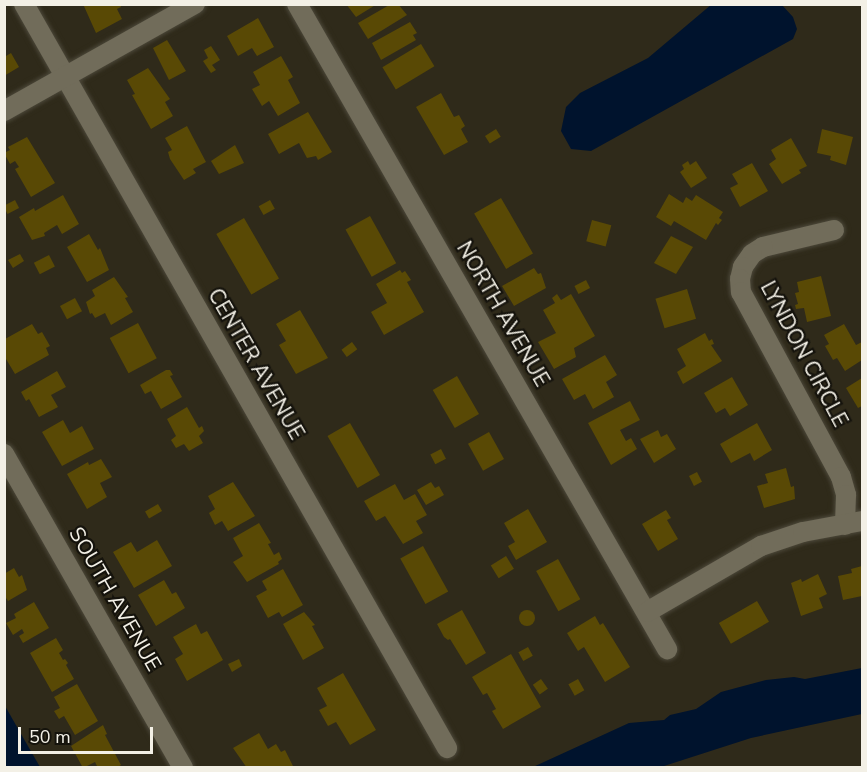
<!DOCTYPE html>
<style>
body{margin:0}
#map{position:relative;width:867px;height:772px;overflow:hidden;background:#2f2a1a;font-family:"Nunito Sans",sans-serif}
div>[style]{position:absolute}
.water>*{inset:0;background:#00132d}
.building>*{inset:0;background:#594905;transform-origin:0 0}
.round{border-radius:50%}
.roads{filter:drop-shadow(0 0 2px #4c483a) drop-shadow(0 0 2px #4c483a)}
.minor>*{height:20px;margin:-10px;padding:0 10px;transform-origin:10px;border-radius:10px;background:#716c5a}
span{translate:-50% -50%;white-space:nowrap;text-align:center;line-height:1.15;-webkit-text-stroke:4.5px #15130c;paint-order:stroke}
.street-label{font-size:21px;color:#f3f0e6}
.frame{position:absolute;inset:0;border:6px solid #f3f0e6;pointer-events:none}
.scale{position:absolute;left:18px;top:727px;width:135px;height:27px;box-sizing:border-box;border:3px solid #f3f0e6;border-top:0;padding-left:8px;font-size:18px;line-height:21px;white-space:nowrap;color:#f3f0e6;-webkit-text-stroke:4px #15130c;paint-order:stroke}
</style>
<div id="map">
<div class="water">
<div style="clip-path:polygon(712px 4px,782px 5px,793px 17px,797px 29px,793px 39px,591px 151px,571px 149px,561px 131px,566px 107px,580px 93px,648px 58px)"></div>
<div style="clip-path:polygon(862px 668px,862px 714px,751px 738px,661px 767px,533px 767px,629px 723px,664px 720px,670px 715px,696px 709px,721px 692px,766px 680px,794px 677px,805px 679px)"></div>
<div style="clip-path:polygon(4px 706px,5px 706px,40px 767px,5px 767px)"></div>
</div>
<div class="building">
<div style="clip-path:polygon(83px 4px,120px 4px,121px 7px,117px 9px,122px 19px,96px 33px)"></div>
<div style="clip-path:polygon(346px 4px,377px 4px,356px 17px)"></div>
<div style="clip-path:polygon(391px 4px,398px 4px,407px 15px,368px 39px,358px 23px)"></div>
<div style="clip-path:polygon(258px 18px,274px 47px,257px 56px,252px 48px,238px 56px,227px 36px)"></div>
<div style="clip-path:polygon(410px 22px,417px 33px,413px 35px,416px 40px,381px 60px,372px 43px)"></div>
<div style="clip-path:polygon(167px 40px,186px 71px,169px 80px,153px 48px)"></div>
<div style="left:421px;top:44px;width:26px;height:45px;rotate:59deg"></div>
<div style="clip-path:polygon(211px 46px,220px 60px,212px 65px,216px 70px,211px 73px,203px 61px,208px 58px,204px 50px)"></div>
<div style="clip-path:polygon(4px 52px,6px 56px,11px 53px,19px 67px,4px 76px)"></div>
<div style="clip-path:polygon(281px 56px,293px 77px,288px 80px,300px 103px,278px 116px,269px 101px,262px 106px,252px 89px,260px 85px,253px 72px)"></div>
<div style="clip-path:polygon(148px 68px,170px 99px,165px 102px,173px 116px,151px 129px,132px 95px,135px 94px,127px 80px)"></div>
<div style="clip-path:polygon(441px 93px,454px 117px,459px 115px,465px 126px,461px 129px,468px 142px,444px 155px,416px 107px)"></div>
<div style="clip-path:polygon(308px 112px,332px 152px,318px 160px,316px 156px,307px 158px,299px 143px,279px 154px,268px 134px)"></div>
<div style="clip-path:polygon(187px 126px,206px 162px,193px 169px,196px 173px,184px 180px,170px 159px,168px 152px,172px 150px,165px 138px)"></div>
<div style="left:496px;top:129px;width:9px;height:13px;rotate:58deg"></div>
<div style="clip-path:polygon(822px 129px,853px 137px,846px 165px,830px 160px,831px 156px,817px 153px)"></div>
<div style="clip-path:polygon(27px 137px,55px 183px,31px 197px,15px 169px,19px 167px,15px 161px,10px 164px,4px 153px,10px 150px,8px 147px)"></div>
<div style="clip-path:polygon(791px 138px,807px 166px,799px 170px,801px 173px,782px 184px,769px 164px,776px 159px,771px 150px)"></div>
<div style="clip-path:polygon(235px 145px,244px 163px,219px 174px,211px 161px)"></div>
<div style="clip-path:polygon(688px 161px,690px 165px,696px 161px,707px 178px,691px 188px,680px 172px,684px 169px,682px 165px)"></div>
<div style="clip-path:polygon(752px 163px,768px 191px,740px 207px,730px 188px,738px 184px,732px 174px)"></div>
<div style="clip-path:polygon(669px 194px,683px 203px,686px 197px,692px 201px,696px 195px,723px 212px,719px 218px,722px 220px,718px 225px,716px 223px,706px 240px,674px 221px,671px 226px,656px 217px)"></div>
<div style="clip-path:polygon(63px 195px,79px 224px,62px 234px,57px 225px,44px 233px,45px 236px,32px 240px,19px 217px,34px 208px,35px 211px)"></div>
<div style="left:501px;top:198px;width:64px;height:31px;rotate:60deg"></div>
<div style="left:15px;top:200px;width:9px;height:13px;rotate:63deg"></div>
<div style="left:270px;top:200px;width:10px;height:13px;rotate:61deg"></div>
<div style="left:370px;top:216px;width:54px;height:28px;rotate:61deg"></div>
<div style="left:244px;top:218px;width:70px;height:32px;rotate:60deg"></div>
<div style="left:592px;top:220px;width:20px;height:22px;rotate:15deg"></div>
<div style="clip-path:polygon(89px 234px,98px 250px,100px 248px,109px 270px,87px 282px,67px 247px)"></div>
<div style="clip-path:polygon(671px 236px,693px 247px,676px 274px,654px 263px)"></div>
<div style="clip-path:polygon(20px 254px,24px 261px,13px 268px,8px 260px)"></div>
<div style="left:49px;top:255px;width:13px;height:17px;rotate:63deg"></div>
<div style="clip-path:polygon(534px 268px,538px 274px,541px 273px,546px 288px,514px 306px,502px 286px)"></div>
<div style="clip-path:polygon(400px 270px,402px 273px,405px 271px,411px 280px,407px 282px,424px 312px,384px 335px,371px 312px,387px 303px,376px 284px)"></div>
<div style="clip-path:polygon(821px 276px,831px 316px,807px 322px,804px 308px,796px 309px,795px 305px,798px 304px,795px 293px,799px 292px,797px 282px)"></div>
<div style="clip-path:polygon(114px 277px,128px 297px,125px 298px,133px 312px,111px 325px,105px 313px,95px 318px,92px 313px,90px 314px,86px 302px,95px 296px,92px 290px)"></div>
<div style="left:586px;top:280px;width:9px;height:13px;rotate:63deg"></div>
<div style="left:687px;top:289px;width:31px;height:33px;rotate:73deg"></div>
<div style="clip-path:polygon(557px 294px,561px 300px,571px 294px,595px 336px,574px 348px,576px 357px,554px 369px,538px 342px,556px 333px,543px 310px,555px 303px,552px 298px)"></div>
<div style="left:75px;top:298px;width:15px;height:17px;rotate:62deg"></div>
<div style="clip-path:polygon(300px 310px,328px 358px,296px 374px,279px 345px,286px 341px,276px 324px)"></div>
<div style="left:138px;top:323px;width:40px;height:32px;rotate:62deg"></div>
<div style="clip-path:polygon(32px 324px,38px 334px,42px 332px,50px 346px,46px 348px,49px 355px,15px 374px,6px 359px,5px 360px,5px 339px)"></div>
<div style="clip-path:polygon(844px 324px,856px 345px,862px 342px,862px 360px,845px 371px,837px 358px,833px 360px,825px 346px,829px 344px,824px 335px)"></div>
<div style="clip-path:polygon(705px 333px,709px 341px,712px 339px,714px 344px,711px 345px,722px 361px,683px 384px,677px 372px,686px 366px,677px 349px)"></div>
<div style="left:352px;top:342px;width:9px;height:13px;rotate:54deg"></div>
<div style="clip-path:polygon(605px 355px,617px 375px,606px 382px,614px 397px,593px 409px,585px 394px,574px 400px,562px 379px)"></div>
<div style="clip-path:polygon(166px 370px,170px 370px,173px 375px,170px 376px,182px 397px,161px 409px,151px 391px,145px 394px,140px 385px)"></div>
<div style="clip-path:polygon(57px 371px,66px 387px,51px 395px,58px 407px,39px 417px,29px 399px,26px 401px,21px 392px)"></div>
<div style="left:457px;top:376px;width:44px;height:28px;rotate:60deg"></div>
<div style="clip-path:polygon(732px 377px,748px 405px,730px 416px,725px 408px,716px 413px,704px 393px)"></div>
<div style="clip-path:polygon(862px 378px,862px 406px,858px 408px,846px 388px)"></div>
<div style="clip-path:polygon(630px 401px,640px 420px,620px 430px,626px 441px,631px 438px,637px 449px,611px 465px,588px 423px)"></div>
<div style="clip-path:polygon(187px 407px,199px 428px,202px 426px,204px 431px,199px 436px,203px 443px,189px 451px,184px 444px,176px 448px,171px 440px,176px 436px,167px 419px)"></div>
<div style="clip-path:polygon(63px 420px,70px 433px,82px 426px,94px 449px,62px 466px,42px 432px)"></div>
<div style="left:350px;top:423px;width:60px;height:26px;rotate:60deg"></div>
<div style="clip-path:polygon(757px 423px,772px 450px,754px 461px,750px 453px,731px 463px,720px 444px)"></div>
<div style="clip-path:polygon(658px 430px,661px 437px,667px 434px,676px 449px,654px 463px,640px 439px)"></div>
<div style="left:489px;top:432px;width:31px;height:24px;rotate:61deg"></div>
<div style="left:441px;top:449px;width:11px;height:12px;rotate:63deg"></div>
<div style="clip-path:polygon(101px 459px,112px 477px,100px 483px,107px 497px,87px 509px,67px 474px,88px 462px,89px 465px)"></div>
<div style="clip-path:polygon(786px 468px,791px 487px,794px 486px,795px 499px,764px 508px,757px 486px,768px 483px,765px 474px)"></div>
<div style="left:697px;top:472px;width:11px;height:9px;rotate:63deg"></div>
<div style="clip-path:polygon(233px 482px,255px 516px,228px 531px,222px 521px,215px 525px,209px 513px,215px 509px,208px 496px)"></div>
<div style="clip-path:polygon(431px 482px,435px 488px,439px 486px,444px 495px,426px 505px,417px 490px)"></div>
<div style="clip-path:polygon(395px 484px,404px 500px,415px 494px,427px 515px,416px 521px,423px 533px,403px 544px,385px 516px,376px 521px,364px 501px)"></div>
<div style="left:158px;top:504px;width:8px;height:15px;rotate:60deg"></div>
<div style="clip-path:polygon(528px 509px,547px 542px,516px 560px,508px 546px,515px 542px,504px 523px)"></div>
<div style="clip-path:polygon(666px 510px,671px 518px,667px 520px,678px 539px,658px 551px,642px 524px)"></div>
<div style="clip-path:polygon(259px 523px,271px 543px,268px 544px,274px 555px,279px 552px,282px 559px,278px 562px,279px 564px,247px 582px,233px 562px,243px 556px,233px 538px)"></div>
<div style="clip-path:polygon(157px 540px,172px 566px,134px 588px,113px 552px,131px 542px,137px 552px)"></div>
<div style="left:423px;top:546px;width:52px;height:26px;rotate:61deg"></div>
<div style="left:506px;top:556px;width:15px;height:18px;rotate:58deg"></div>
<div style="left:558px;top:559px;width:46px;height:25px;rotate:61deg"></div>
<div style="clip-path:polygon(862px 566px,862px 596px,843px 600px,838px 576px,852px 573px,851px 569px)"></div>
<div style="clip-path:polygon(14px 568px,19px 577px,22px 575px,27px 590px,8px 601px,4px 595px,4px 574px)"></div>
<div style="clip-path:polygon(283px 569px,303px 605px,282px 617px,279px 612px,268px 618px,256px 596px,267px 590px,262px 581px)"></div>
<div style="clip-path:polygon(818px 574px,827px 594px,819px 598px,823px 608px,801px 616px,791px 583px,801px 579px,802px 582px)"></div>
<div style="clip-path:polygon(164px 580px,172px 594px,176px 592px,185px 608px,156px 626px,138px 595px)"></div>
<div style="left:757px;top:601px;width:24px;height:44px;rotate:60deg"></div>
<div style="clip-path:polygon(34px 602px,49px 628px,23px 643px,19px 636px,24px 633px,22px 629px,13px 635px,6px 623px,16px 618px,14px 614px)"></div>
<div style="clip-path:polygon(462px 610px,486px 653px,466px 665px,450px 639px,448px 640px,444px 637px,437px 624px)"></div>
<div class="round" style="left:519px;top:610px;width:16px;height:16px"></div>
<div style="clip-path:polygon(304px 612px,315px 625px,312px 626px,324px 648px,303px 660px,283px 624px)"></div>
<div style="clip-path:polygon(595px 616px,600px 625px,603px 623px,630px 667px,605px 682px,584px 647px,578px 651px,567px 633px)"></div>
<div style="clip-path:polygon(196px 624px,201px 634px,207px 631px,223px 660px,187px 681px,175px 659px,183px 654px,173px 637px)"></div>
<div style="clip-path:polygon(56px 638px,63px 650px,59px 653px,63px 660px,65px 659px,68px 663px,66px 665px,74px 679px,52px 692px,30px 653px)"></div>
<div style="left:528px;top:647px;width:10px;height:11px;rotate:61deg"></div>
<div style="clip-path:polygon(511px 654px,541px 707px,503px 729px,492px 711px,496px 709px,487px 693px,483px 695px,472px 677px)"></div>
<div style="clip-path:polygon(239px 659px,242px 666px,232px 672px,228px 664px)"></div>
<div style="clip-path:polygon(343px 673px,376px 730px,350px 745px,336px 722px,328px 726px,319px 710px,327px 706px,317px 688px)"></div>
<div style="left:541px;top:679px;width:12px;height:10px;rotate:55deg"></div>
<div style="left:578px;top:679px;width:13px;height:11px;rotate:61deg"></div>
<div style="clip-path:polygon(77px 684px,98px 721px,75px 735px,64px 716px,59px 719px,54px 711px,60px 708px,54px 697px)"></div>
<div style="clip-path:polygon(103px 725px,107px 734px,105px 735px,121px 765px,116px 768px,98px 768px,95px 762px,83px 768px,71px 746px)"></div>
<div style="clip-path:polygon(259px 733px,268px 749px,276px 744px,281px 752px,285px 750px,294px 768px,247px 768px,233px 748px)"></div>
</div>
<div class="roads">
<div class="minor">
<div style="left:24px;top:4px;width:856px;rotate:60.38deg"></div>
<div style="left:297px;top:4px;width:744px;rotate:60.16deg"></div>
<div style="left:4px;top:111px;width:219px;rotate:-29.3deg"></div>
<div style="left:834px;top:230px;width:73px;rotate:166.5deg"></div>
<div style="left:763px;top:247px;width:13px;rotate:148deg"></div>
<div style="left:752px;top:254px;width:16px;rotate:125deg"></div>
<div style="left:743px;top:267px;width:12px;rotate:104deg"></div>
<div style="left:740px;top:279px;width:13px;rotate:86deg"></div>
<div style="left:741px;top:292px;width:210px;rotate:61.6deg"></div>
<div style="left:841px;top:477px;width:19px;rotate:74deg"></div>
<div style="left:846px;top:495px;width:30px;rotate:92deg"></div>
<div style="left:4px;top:454px;width:361px;rotate:60.3deg"></div>
<div style="left:647px;top:612px;width:132px;rotate:-30.1deg"></div>
<div style="left:761px;top:546px;width:44px;rotate:-18.4deg"></div>
<div style="left:803px;top:532px;width:60px;rotate:-10.6deg"></div>
</div>
</div>
<div class="street-label">
<span style="left:503px;top:314px;rotate:60deg">NORTH AVENUE</span>
<span style="left:804px;top:354px;rotate:62deg">LYNDON CIRCLE</span>
<span style="left:256px;top:364px;rotate:60deg">CENTER AVENUE</span>
<span style="left:115px;top:599px;rotate:60deg">SOUTH AVENUE</span>
</div>
<div class="frame"></div>
<div class="scale">50 m</div>
</div>
